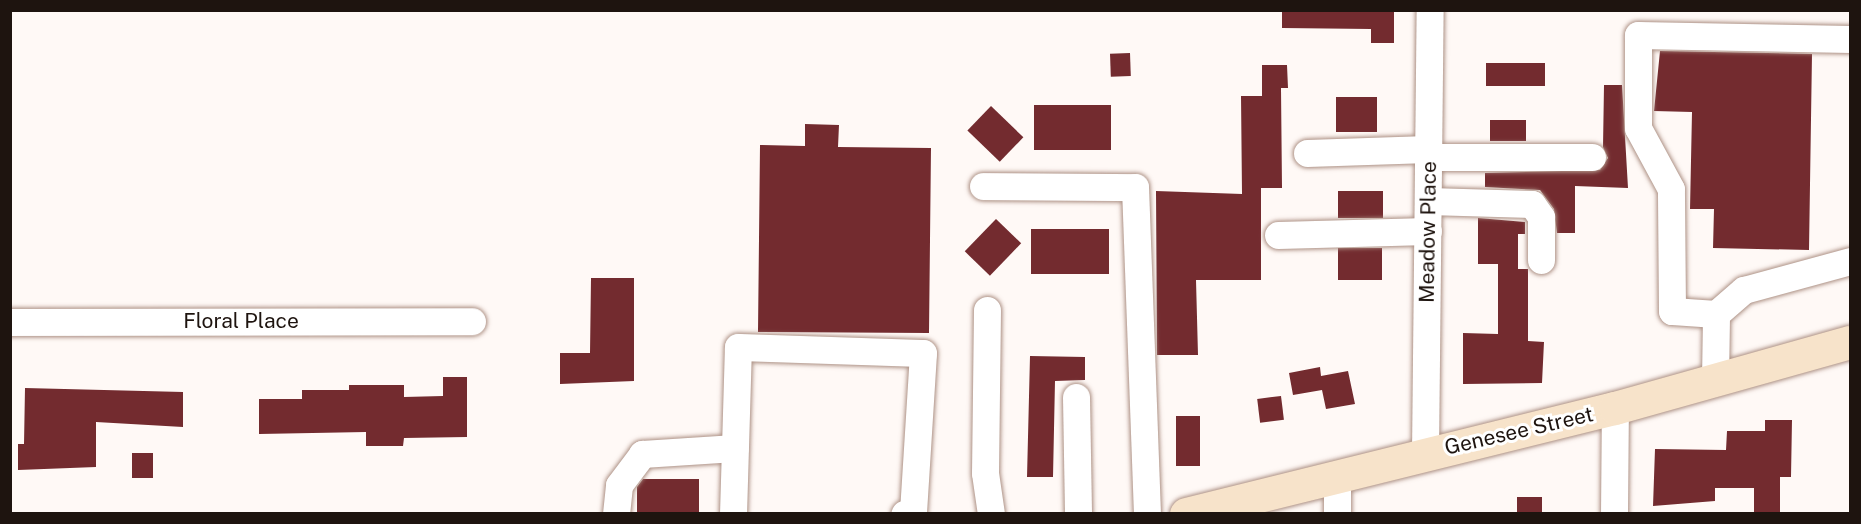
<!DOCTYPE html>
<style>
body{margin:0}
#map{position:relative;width:1861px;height:524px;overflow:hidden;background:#fff9f6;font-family:"Public Sans",sans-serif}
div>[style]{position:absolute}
.building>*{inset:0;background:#732b2f;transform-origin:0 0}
.roads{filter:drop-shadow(0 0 2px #ae9286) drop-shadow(0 0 2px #ae9286)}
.minor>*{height:27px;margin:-13.5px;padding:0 13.5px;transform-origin:13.5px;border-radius:13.5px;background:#fff}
.major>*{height:33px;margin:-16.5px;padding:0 16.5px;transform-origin:16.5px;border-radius:16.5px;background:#f7e3ca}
span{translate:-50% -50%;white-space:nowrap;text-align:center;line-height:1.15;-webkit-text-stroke:6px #fff;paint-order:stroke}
.street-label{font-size:21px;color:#1e140f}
.frame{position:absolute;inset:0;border:12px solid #1e140f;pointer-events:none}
</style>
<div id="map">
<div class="building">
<div style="clip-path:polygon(1282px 10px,1394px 10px,1394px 43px,1371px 43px,1371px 29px,1282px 28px)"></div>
<div style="clip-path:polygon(1660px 51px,1812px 54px,1809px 250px,1713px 248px,1714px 209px,1690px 209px,1692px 112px,1654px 111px)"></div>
<div style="left:1130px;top:53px;width:23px;height:20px;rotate:88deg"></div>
<div style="left:1545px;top:63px;width:23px;height:59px;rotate:90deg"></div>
<div style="clip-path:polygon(1262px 65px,1287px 65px,1288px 88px,1281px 88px,1282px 188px,1261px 188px,1261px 280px,1196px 280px,1198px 355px,1157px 355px,1156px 191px,1242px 194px,1241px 96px,1262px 96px)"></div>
<div style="clip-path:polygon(1604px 85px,1622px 85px,1628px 188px,1575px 186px,1575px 233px,1557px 233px,1554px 209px,1540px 190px,1485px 187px,1485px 173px,1600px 170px,1608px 158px,1603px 147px)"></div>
<div style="left:1336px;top:97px;width:41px;height:35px"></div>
<div style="left:1034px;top:105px;width:77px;height:45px"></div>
<div style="left:991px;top:106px;width:45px;height:34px;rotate:44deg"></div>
<div style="left:1490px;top:120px;width:36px;height:21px"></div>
<div style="clip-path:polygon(805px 124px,839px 125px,838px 147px,931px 148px,929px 333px,758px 332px,760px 145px,805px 146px)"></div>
<div style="left:1338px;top:191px;width:45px;height:27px"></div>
<div style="clip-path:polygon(1478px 218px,1525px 222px,1525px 234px,1518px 234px,1518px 269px,1528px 269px,1528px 341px,1544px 342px,1542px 383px,1463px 384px,1463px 333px,1498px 334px,1498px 264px,1478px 264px)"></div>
<div style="left:996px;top:219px;width:35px;height:45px;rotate:44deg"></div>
<div style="left:1109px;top:229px;width:45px;height:78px;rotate:90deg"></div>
<div style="left:1382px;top:248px;width:32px;height:44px;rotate:90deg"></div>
<div style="clip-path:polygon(591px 278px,634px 278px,634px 381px,560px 384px,560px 353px,590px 353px)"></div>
<div style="clip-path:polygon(1030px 356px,1085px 357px,1085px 380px,1055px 381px,1053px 477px,1027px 477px)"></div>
<div style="clip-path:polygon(1320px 367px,1321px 376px,1348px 371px,1355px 404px,1326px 409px,1322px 390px,1293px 395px,1289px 373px)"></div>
<div style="clip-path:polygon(443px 377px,467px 377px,467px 437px,404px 438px,403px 446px,366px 446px,366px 432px,259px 434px,259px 399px,302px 399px,302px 390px,349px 390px,349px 385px,404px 385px,404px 397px,443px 396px)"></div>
<div style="clip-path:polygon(25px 388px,183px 392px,183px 427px,96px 422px,96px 467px,18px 470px,18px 444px,24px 444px)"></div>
<div style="left:1281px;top:396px;width:24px;height:24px;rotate:83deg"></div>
<div style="left:1176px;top:416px;width:24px;height:50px"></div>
<div style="clip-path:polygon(1765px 420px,1792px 420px,1791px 477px,1780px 477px,1780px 513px,1754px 513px,1754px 488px,1715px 488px,1715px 501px,1653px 506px,1655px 449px,1726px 450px,1727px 431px,1765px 431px)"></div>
<div style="left:132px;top:453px;width:21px;height:25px"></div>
<div style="clip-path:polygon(643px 479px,699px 479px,699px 513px,637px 513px,637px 487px)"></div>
<div style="left:1517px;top:497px;width:25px;height:16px"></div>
</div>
<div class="roads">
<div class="minor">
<div style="left:1307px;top:153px;width:121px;rotate:-1.9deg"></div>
<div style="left:1428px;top:157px;width:164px"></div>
<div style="left:983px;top:186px;width:152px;rotate:0.4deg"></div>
<div style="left:1135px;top:187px;width:327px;rotate:87.9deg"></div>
<div style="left:1428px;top:201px;width:104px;rotate:1.7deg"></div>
<div style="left:1532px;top:204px;width:16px;rotate:55deg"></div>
<div style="left:1541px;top:217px;width:43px;rotate:90deg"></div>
<div style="left:1278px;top:235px;width:150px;rotate:-1.5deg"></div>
<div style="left:987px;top:310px;width:163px;rotate:90.7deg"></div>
<div style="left:985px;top:473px;width:41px;rotate:81.7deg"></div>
<div style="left:1716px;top:314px;width:44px;rotate:-176.1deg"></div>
<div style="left:1672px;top:311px;width:122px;rotate:-90.5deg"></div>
<div style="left:1671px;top:189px;width:69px;rotate:-118.4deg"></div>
<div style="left:1638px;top:128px;width:93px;rotate:-90deg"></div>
<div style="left:1638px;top:35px;width:212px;rotate:1.1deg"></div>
<div style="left:10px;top:322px;width:462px;rotate:-0.1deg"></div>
<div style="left:1715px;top:380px;width:66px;rotate:-89.1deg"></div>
<div style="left:1716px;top:314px;width:37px;rotate:-41deg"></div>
<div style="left:1744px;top:290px;width:110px;rotate:-15.3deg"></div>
<div style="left:1076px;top:397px;width:117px;rotate:89deg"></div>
<div style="left:1425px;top:453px;width:443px;rotate:-89.4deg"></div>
<div style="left:616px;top:514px;width:29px;rotate:-84deg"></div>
<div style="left:619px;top:485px;width:39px;rotate:-53deg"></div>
<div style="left:642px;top:454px;width:93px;rotate:-3.7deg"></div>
<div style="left:733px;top:514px;width:167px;rotate:-88.3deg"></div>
<div style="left:738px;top:347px;width:185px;rotate:1.9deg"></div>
<div style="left:923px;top:353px;width:158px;rotate:93.6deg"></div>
<div style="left:913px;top:511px;width:9px;rotate:162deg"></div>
<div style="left:1337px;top:514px;width:39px;rotate:-90deg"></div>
<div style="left:1614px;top:514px;width:106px;rotate:-89.5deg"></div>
</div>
<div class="major">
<div style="left:1186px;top:514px;width:442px;rotate:-13.9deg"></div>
<div style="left:1615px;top:408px;width:244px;rotate:-15.7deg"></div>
</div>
</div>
<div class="street-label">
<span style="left:1428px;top:232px;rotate:-89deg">Meadow Place</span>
<span style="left:241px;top:321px">Floral Place</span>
<span style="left:1519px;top:431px;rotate:-13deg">Genesee Street</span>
</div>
<div class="frame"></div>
</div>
